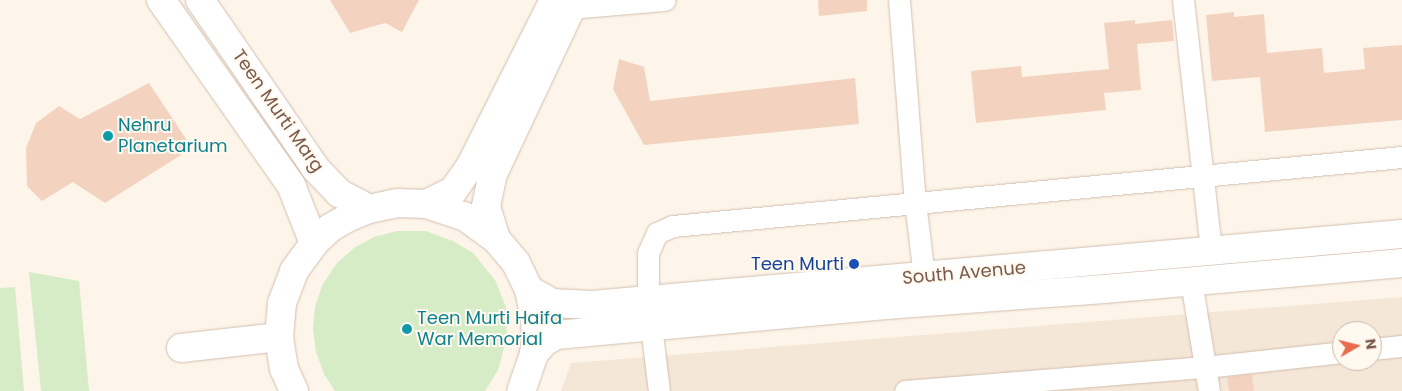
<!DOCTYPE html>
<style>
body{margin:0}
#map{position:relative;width:1402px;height:391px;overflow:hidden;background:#fdf5e9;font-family:Poppins,sans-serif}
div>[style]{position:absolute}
.residential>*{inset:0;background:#f5e7d7}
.green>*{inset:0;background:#d6ecc6}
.building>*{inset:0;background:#f3d3c0}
.roads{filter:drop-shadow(0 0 1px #d3beb0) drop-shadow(0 0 1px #d3beb0)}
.minor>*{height:21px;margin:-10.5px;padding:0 10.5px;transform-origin:10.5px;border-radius:10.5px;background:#fff}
.secondary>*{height:28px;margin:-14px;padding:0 14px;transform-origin:14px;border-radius:14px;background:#fff}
.dots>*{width:14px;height:14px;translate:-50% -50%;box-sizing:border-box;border:2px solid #fff9f0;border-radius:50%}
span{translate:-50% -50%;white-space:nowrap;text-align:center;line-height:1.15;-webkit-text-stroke:4px #fff9f0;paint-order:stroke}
.street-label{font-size:18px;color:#795a4b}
.culture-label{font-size:18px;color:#0d838f}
.left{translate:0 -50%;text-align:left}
.transit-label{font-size:18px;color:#164399}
.right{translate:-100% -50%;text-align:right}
.north{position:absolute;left:1332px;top:321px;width:50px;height:50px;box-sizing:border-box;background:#fff9f0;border:1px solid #c9b9ae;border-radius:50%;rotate:82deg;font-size:14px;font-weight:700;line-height:20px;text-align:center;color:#795a4b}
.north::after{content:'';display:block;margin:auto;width:18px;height:22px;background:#e96c4c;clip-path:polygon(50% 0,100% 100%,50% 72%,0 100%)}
</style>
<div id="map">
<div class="residential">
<div style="clip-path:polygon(evenodd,1402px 297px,1402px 391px,561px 391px,571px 363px,1402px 297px,1342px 331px,1372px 331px,1372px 361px,1342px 361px,1342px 331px)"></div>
</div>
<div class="green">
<div style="clip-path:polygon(397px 231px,426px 231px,453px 241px,473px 253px,495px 280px,506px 307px,507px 337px,498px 370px,485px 391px,335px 391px,324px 374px,316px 352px,313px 329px,315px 306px,323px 284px,337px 263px,354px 248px,374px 237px)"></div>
<div style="clip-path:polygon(29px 272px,79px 281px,89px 391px,41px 391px)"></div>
<div style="clip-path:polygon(15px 287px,24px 391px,0 391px,0 288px)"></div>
</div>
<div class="building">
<div style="clip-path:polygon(330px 0,419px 0,402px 32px,385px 23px,350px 33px)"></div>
<div style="clip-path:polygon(818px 0,867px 0,867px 11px,819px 16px)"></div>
<div style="clip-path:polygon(1234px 12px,1234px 17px,1264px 14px,1267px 53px,1322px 48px,1324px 73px,1365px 69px,1363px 48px,1402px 45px,1402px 120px,1265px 132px,1260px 77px,1212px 81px,1206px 15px)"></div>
<div style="clip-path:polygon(1135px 20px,1135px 24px,1172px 20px,1174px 41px,1137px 44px,1141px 90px,1104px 93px,1106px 110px,976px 123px,971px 71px,1021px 66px,1022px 77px,1109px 69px,1104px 23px)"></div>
<div style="clip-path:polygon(619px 59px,644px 67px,650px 101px,855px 78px,859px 124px,644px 145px,613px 89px)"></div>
<div style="clip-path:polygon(149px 83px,192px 148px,105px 203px,73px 182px,42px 201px,27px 186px,26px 148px,36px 123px,59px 106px,80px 119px)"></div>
<div style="clip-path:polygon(1252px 374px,1254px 391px,1229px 391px,1227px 377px)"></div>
</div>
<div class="roads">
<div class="minor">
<div style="left:899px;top:0;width:203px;rotate:85.5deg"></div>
<div style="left:915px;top:202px;width:75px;rotate:83.1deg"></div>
<div style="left:1183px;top:0;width:253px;rotate:83.6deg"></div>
<div style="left:571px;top:8px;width:94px;rotate:-4.9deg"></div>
<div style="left:1191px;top:281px;width:111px;rotate:80.7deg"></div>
<div style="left:648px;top:299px;width:46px;rotate:-90deg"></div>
<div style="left:648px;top:253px;width:22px;rotate:-66deg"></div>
<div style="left:657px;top:233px;width:17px;rotate:-24deg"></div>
<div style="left:673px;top:226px;width:732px;rotate:-5.41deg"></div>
<div style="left:651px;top:326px;width:65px;rotate:83deg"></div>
<div style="left:1372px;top:349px;width:30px;rotate:-6deg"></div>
<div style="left:905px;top:391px;width:301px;rotate:-4.6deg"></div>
<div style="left:1205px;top:367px;width:138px;rotate:-6.2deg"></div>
</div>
<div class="secondary">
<div style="left:161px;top:0;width:226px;rotate:54.9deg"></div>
<div style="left:291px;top:185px;width:62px;rotate:68.4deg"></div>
<div style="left:200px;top:0;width:205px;rotate:55.5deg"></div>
<div style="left:316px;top:169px;width:33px;rotate:46deg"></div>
<div style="left:339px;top:193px;width:34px;rotate:28deg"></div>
<div style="left:426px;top:204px;width:30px;rotate:-26deg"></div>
<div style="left:453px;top:191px;width:29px;rotate:-55deg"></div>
<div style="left:470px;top:167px;width:187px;rotate:-63.3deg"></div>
<div style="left:496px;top:239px;width:34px;rotate:-107deg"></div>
<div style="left:486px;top:206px;width:33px;rotate:-78deg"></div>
<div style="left:493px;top:174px;width:192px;rotate:-64.8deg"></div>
<div style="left:529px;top:290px;width:26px;rotate:29deg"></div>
<div style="left:552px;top:303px;width:40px;rotate:2.9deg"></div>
<div style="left:592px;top:305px;width:813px;rotate:-5.01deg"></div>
<div style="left:181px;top:348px;width:99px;rotate:-6.4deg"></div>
<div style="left:534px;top:354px;width:14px;rotate:-51deg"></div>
<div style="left:543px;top:343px;width:15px;rotate:-32deg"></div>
<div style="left:556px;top:335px;width:331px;rotate:-5.2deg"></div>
<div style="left:886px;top:305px;width:219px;rotate:-4.2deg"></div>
<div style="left:1104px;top:289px;width:299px;rotate:-5deg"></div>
<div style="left:294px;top:391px;width:24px;rotate:-114deg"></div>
<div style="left:284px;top:369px;width:32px;rotate:-99deg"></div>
<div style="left:279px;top:337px;width:34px;rotate:-85deg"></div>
<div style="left:282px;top:303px;width:34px;rotate:-69deg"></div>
<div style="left:294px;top:271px;width:34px;rotate:-54deg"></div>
<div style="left:314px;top:243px;width:22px;rotate:-43deg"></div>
<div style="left:330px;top:228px;width:22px;rotate:-30deg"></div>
<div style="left:349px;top:217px;width:22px;rotate:-22deg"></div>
<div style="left:369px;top:209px;width:29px;rotate:-12deg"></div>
<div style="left:397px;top:203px;width:29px;rotate:2deg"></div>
<div style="left:426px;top:204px;width:40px;rotate:18deg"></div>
<div style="left:464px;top:216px;width:39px;rotate:36deg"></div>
<div style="left:496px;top:239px;width:31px;rotate:50deg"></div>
<div style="left:516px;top:263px;width:30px;rotate:64deg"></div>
<div style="left:529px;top:290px;width:30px;rotate:78deg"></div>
<div style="left:535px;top:319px;width:18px;rotate:87deg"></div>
<div style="left:536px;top:337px;width:17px;rotate:97deg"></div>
<div style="left:534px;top:354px;width:39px;rotate:109deg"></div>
</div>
</div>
<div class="dots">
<div style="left:108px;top:136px;background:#0f9aa8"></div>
<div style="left:854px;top:264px;background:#1a4fb4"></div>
<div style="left:407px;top:329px;background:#0f9aa8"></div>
</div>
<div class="street-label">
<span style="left:278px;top:111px;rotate:55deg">Teen Murti Marg</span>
<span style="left:964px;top:273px;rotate:-5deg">South Avenue</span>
</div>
<div class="culture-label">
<span class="left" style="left:118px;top:136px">Nehru<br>Planetarium</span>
<span class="left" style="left:417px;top:329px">Teen Murti Haifa<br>War Memorial</span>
</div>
<div class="transit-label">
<span class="right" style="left:844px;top:264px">Teen Murti</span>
</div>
<div class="north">N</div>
</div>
